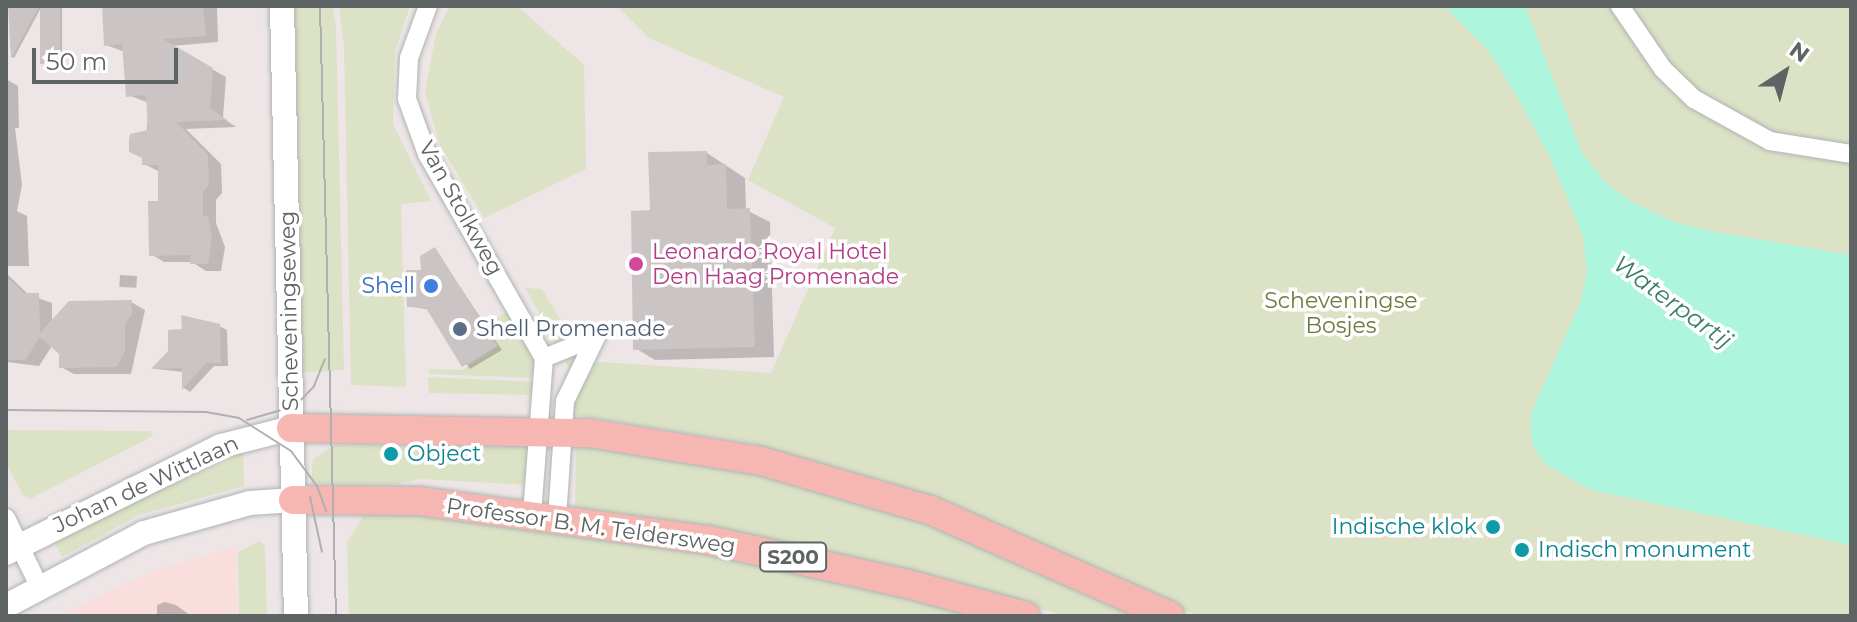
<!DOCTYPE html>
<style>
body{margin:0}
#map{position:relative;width:1857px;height:622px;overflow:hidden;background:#eee6e6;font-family:Montserrat,sans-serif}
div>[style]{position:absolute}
.commercial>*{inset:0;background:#fadede}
.green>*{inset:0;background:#dce2c5}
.water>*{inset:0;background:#aef5dd}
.shadow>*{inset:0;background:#0003;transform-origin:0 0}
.building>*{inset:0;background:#cbc4c5;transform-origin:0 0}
.roads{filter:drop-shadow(0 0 2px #aeb4b3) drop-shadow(0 0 2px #aeb4b3)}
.street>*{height:18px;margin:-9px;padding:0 9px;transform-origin:9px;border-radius:9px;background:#fff}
.secondary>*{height:24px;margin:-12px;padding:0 12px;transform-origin:12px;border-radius:12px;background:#fff}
.primary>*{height:28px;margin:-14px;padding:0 14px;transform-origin:14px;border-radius:14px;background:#f6b7b2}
.tram>*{height:2px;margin:-1px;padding:0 1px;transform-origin:1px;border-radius:1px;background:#afb0b0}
.dots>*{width:22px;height:22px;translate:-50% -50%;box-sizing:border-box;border:4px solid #fff;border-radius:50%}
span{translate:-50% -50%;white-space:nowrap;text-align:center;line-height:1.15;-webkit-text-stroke:7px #fff;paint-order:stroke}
.shield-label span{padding:2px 6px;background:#fff;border:2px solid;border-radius:6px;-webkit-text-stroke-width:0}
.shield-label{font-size:20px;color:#5d6463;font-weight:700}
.street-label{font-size:22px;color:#5d6463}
.hotel-label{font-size:22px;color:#b23c85}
.left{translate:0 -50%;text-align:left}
.shop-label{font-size:22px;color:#366cbe}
.right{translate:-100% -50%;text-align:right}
.park-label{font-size:22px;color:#6a7b3d}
.service-label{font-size:22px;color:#4e5e75}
.culture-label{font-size:22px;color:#0d838f}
.water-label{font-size:24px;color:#3c7c6c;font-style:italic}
.frame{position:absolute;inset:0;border:8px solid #5d6463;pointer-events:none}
.north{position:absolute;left:1745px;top:32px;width:80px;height:80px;-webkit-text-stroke:6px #fff;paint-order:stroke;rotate:36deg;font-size:22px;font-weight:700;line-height:32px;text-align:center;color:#5d6463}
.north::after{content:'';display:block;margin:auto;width:28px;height:36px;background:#5d6463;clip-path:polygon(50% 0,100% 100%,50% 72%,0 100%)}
.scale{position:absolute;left:32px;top:48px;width:146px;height:36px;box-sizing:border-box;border:4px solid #5d6463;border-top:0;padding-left:10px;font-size:24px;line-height:28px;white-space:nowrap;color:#5d6463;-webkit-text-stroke:6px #fff;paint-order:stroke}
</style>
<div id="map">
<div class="commercial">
<div style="clip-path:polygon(236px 546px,238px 616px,57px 616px,158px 569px)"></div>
</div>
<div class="green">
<div style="clip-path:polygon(285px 6px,332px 6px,336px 25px,344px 370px,293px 373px)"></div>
<div style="clip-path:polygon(339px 6px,410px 6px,395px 52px,393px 124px,431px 201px,401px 204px,406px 387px,351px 385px,344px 47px)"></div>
<div style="clip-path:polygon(450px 6px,517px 6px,584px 65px,586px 169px,484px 218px,440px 145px,425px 93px,436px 33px)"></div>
<div style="clip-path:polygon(617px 6px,1851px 6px,1851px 616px,1198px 616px,752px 443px,574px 415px,575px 379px,525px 288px,542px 289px,585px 361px,771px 373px,835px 228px,748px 180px,784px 97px,649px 38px)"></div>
<div style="clip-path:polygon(510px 309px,538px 359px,538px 378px,429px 374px,428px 369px,462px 370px,499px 346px,487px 325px)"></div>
<div style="clip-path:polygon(428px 377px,538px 382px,538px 395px,429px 393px)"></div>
<div style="clip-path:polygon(6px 430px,150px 431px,153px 436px,30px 499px,23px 495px,6px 464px)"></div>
<div style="clip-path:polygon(503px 438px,528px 440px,527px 485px,421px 479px,392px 485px,311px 484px,313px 459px,334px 445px,445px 446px)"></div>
<div style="clip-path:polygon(576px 443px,813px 484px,965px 537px,1143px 616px,1065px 616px,1005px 598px,575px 510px)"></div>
<div style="clip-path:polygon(243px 450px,244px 486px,139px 515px,62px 557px,54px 541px)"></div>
<div style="clip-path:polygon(394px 507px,708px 554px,888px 590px,984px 616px,349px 616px,347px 542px,364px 516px)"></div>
<div style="clip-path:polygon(260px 541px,265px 546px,267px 616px,239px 616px,238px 552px)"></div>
</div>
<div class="water">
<div style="clip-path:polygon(1444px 6px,1525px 6px,1582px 153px,1606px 183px,1632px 202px,1671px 221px,1709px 231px,1851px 255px,1851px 545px,1591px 490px,1546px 465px,1532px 444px,1530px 416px,1580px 303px,1587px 272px,1583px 236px,1550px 157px,1515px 93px,1488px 50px)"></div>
</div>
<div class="shadow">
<div style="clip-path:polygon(10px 6px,42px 6px,14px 58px,12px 57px)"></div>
<div style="left:42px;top:6px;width:20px;height:56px"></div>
<div style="clip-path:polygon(104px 6px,217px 6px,218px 42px,171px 46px,226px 77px,223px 118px,236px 127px,186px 129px,221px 164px,222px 193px,216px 200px,216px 223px,225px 247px,221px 271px,206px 271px,192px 262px,164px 262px,151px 254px,160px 203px,160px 172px,144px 164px,149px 103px,128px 95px,125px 52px,106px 45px)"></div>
<div style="clip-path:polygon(6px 79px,18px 86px,19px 128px,15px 128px,22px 185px,17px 211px,27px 216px,29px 266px,6px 266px)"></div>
<div style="clip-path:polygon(707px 153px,745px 178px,746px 210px,770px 222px,774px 357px,655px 360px,635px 348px,652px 212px)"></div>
<div style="clip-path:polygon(435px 249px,502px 350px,470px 369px,430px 310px,409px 306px)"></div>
<div style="clip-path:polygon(6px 273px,29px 295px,52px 303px,52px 322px,131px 302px,145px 310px,131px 374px,74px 374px,61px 367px,61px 354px,52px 346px,39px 366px,6px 362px)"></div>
<div style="left:120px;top:275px;width:17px;height:12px;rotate:3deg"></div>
<div style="clip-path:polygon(219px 326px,227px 330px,228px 366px,214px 366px,190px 392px,184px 388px,184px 372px,155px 369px)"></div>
<div style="clip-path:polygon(165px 602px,176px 605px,191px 616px,157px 616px,157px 605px)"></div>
</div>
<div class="building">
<div style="clip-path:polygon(8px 6px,39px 6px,11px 59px,9px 24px)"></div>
<div style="left:40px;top:6px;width:20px;height:58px"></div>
<div style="clip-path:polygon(102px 6px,203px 6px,206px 36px,163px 39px,213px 68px,210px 108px,227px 120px,176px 122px,208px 155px,209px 185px,203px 192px,203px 217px,208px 216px,212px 238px,208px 264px,190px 264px,190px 255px,149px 256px,148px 201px,158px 201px,158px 165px,142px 165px,142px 158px,129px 152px,129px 140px,130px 134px,148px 130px,146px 95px,126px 97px,122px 44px,104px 46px)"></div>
<div style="clip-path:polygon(707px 151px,707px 165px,726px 164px,727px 209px,750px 208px,755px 347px,633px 350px,631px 211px,650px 210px,648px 152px)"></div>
<div style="clip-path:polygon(435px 247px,497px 346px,462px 367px,426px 308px,407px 307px,406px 270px,421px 270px,420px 256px)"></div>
<div style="clip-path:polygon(6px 276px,24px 293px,39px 293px,40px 333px,69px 301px,132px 300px,132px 315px,125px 323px,125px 351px,117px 367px,59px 368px,59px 354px,40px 337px,25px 360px,6px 360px)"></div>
<div style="clip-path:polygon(181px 315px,220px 324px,221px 363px,206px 363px,182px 390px,182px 368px,151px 369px,168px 351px,168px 330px,182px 329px)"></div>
</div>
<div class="roads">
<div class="street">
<div style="left:428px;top:6px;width:55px;rotate:110.1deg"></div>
<div style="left:409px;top:58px;width:41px;rotate:92.8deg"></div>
<div style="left:407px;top:99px;width:59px;rotate:70deg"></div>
<div style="left:427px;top:154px;width:235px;rotate:60.2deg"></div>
<div style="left:544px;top:358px;width:156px;rotate:94.4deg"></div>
<div style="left:1620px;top:6px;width:76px;rotate:55.7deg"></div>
<div style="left:1663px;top:69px;width:43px;rotate:44.1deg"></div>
<div style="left:1694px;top:99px;width:87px;rotate:28.9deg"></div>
<div style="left:1770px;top:141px;width:82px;rotate:9.1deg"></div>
<div style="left:544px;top:358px;width:56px;rotate:-22deg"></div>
<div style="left:596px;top:337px;width:71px;rotate:115.8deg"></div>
<div style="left:565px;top:401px;width:116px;rotate:93.9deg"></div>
<div style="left:6px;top:518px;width:78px;rotate:64.1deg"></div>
</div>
<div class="secondary">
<div style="left:282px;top:6px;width:610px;rotate:88.69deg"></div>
<div style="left:6px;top:553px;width:240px;rotate:-26.5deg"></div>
<div style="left:221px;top:446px;width:72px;rotate:-14.4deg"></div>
<div style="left:6px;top:606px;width:156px;rotate:-27.9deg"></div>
<div style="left:144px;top:533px;width:110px;rotate:-15.8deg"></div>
<div style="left:250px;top:503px;width:43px;rotate:-4deg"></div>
</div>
<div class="primary">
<div style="left:291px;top:428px;width:298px;rotate:1deg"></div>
<div style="left:589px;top:433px;width:174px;rotate:9.2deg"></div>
<div style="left:761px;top:461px;width:176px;rotate:16.2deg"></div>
<div style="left:930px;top:510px;width:262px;rotate:23.8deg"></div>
<div style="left:293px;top:500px;width:126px;rotate:0.5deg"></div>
<div style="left:419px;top:501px;width:292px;rotate:7.7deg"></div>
<div style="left:708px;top:540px;width:205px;rotate:12.4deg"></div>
<div style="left:908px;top:584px;width:122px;rotate:15.2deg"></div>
</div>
</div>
<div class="tram">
<div style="left:320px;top:6px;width:610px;rotate:88.5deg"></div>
<div style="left:6px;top:410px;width:200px;rotate:0.6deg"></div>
<div style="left:206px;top:412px;width:34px;rotate:10deg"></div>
<div style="left:239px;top:418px;width:62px;rotate:32.4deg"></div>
<div style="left:291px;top:451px;width:44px;rotate:53.4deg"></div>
<div style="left:317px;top:486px;width:27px;rotate:70deg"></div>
<div style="left:247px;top:420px;width:50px;rotate:-16.3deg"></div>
<div style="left:295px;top:406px;width:28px;rotate:-46deg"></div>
<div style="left:314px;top:386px;width:29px;rotate:-68deg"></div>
<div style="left:310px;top:497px;width:56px;rotate:77.7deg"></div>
</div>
<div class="dots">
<div style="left:636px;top:264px;background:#d1479c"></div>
<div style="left:431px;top:286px;background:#3f7fe0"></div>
<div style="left:460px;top:329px;background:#5c6f8a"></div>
<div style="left:391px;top:454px;background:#0f9aa8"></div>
<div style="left:1493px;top:527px;background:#0f9aa8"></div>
<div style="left:1522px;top:550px;background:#0f9aa8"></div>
</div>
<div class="shield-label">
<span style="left:793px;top:557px">S200</span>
</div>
<div class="street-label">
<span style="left:461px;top:208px;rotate:61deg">Van Stolkweg</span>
<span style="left:289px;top:311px;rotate:-91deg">Scheveningseweg</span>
<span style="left:146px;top:484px;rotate:-25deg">Johan de Wittlaan</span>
<span style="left:591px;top:526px;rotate:8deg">Professor B. M. Teldersweg</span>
</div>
<div class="hotel-label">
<span class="left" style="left:652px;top:264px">Leonardo Royal Hotel<br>Den Haag Promenade</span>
</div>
<div class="shop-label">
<span class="right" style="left:415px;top:286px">Shell</span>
</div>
<div class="park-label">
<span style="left:1341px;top:313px">Scheveningse<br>Bosjes</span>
</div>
<div class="service-label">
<span class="left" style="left:476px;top:329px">Shell Promenade</span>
</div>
<div class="culture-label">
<span class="left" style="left:407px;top:454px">Object</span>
<span class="right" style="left:1477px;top:527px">Indische klok</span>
<span class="left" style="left:1538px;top:550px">Indisch monument</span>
</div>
<div class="water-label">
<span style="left:1673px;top:302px;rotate:36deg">Waterpartij</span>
</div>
<div class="frame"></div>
<div class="north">N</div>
<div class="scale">50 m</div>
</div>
